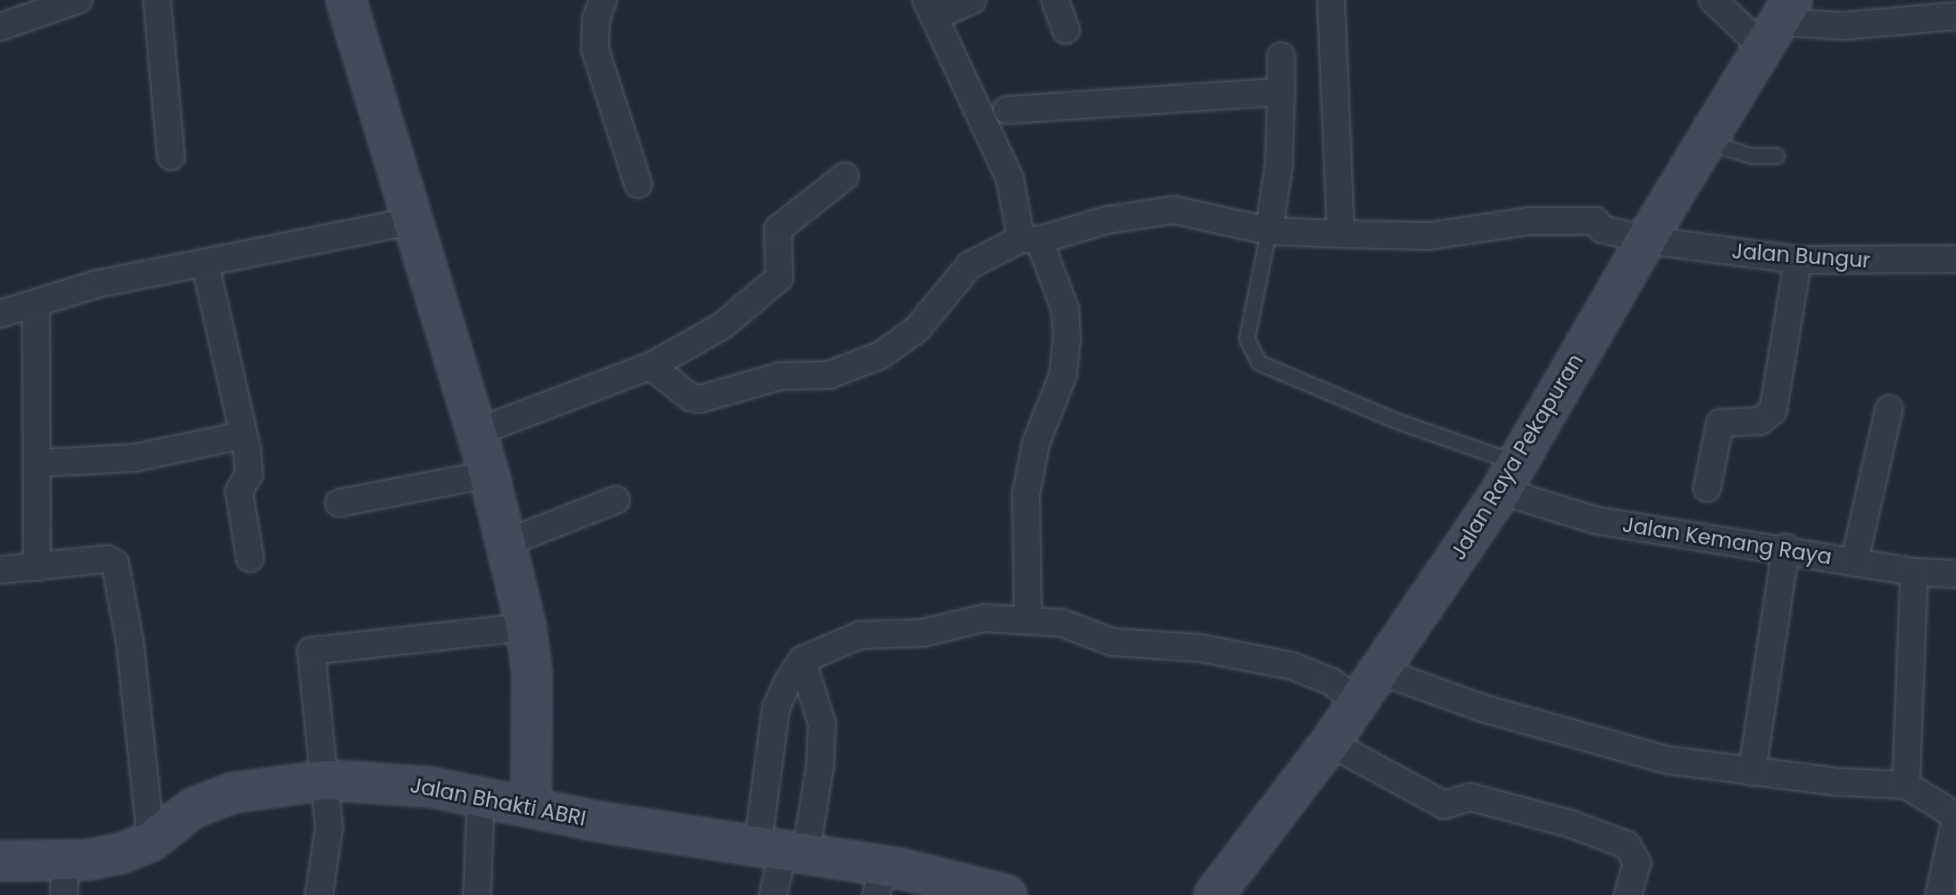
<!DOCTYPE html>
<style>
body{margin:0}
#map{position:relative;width:1956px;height:895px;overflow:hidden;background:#212939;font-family:Poppins,sans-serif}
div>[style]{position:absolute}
.roads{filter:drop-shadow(0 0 2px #505664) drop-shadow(0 0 2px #505664)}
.lane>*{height:14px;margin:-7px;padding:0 7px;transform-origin:7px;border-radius:7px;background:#353c49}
.street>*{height:26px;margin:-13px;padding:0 13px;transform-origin:13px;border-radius:13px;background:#353c49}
.secondary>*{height:38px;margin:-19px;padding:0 19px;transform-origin:19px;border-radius:19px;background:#434a5c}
span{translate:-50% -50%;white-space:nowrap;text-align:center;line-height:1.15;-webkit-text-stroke:5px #1a212e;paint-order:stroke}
.street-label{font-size:21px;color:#b0b6c5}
</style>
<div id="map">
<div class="roads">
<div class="lane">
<div style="left:1708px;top:142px;width:45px;rotate:18deg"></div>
<div style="left:1751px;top:156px;width:26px"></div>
<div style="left:1269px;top:231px;width:110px;rotate:101.5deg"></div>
<div style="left:1247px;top:339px;width:27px;rotate:63deg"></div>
<div style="left:1259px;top:363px;width:152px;rotate:22.9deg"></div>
<div style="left:1399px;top:422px;width:125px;rotate:19.2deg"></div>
</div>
<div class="street">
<div style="left:157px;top:0;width:157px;rotate:84.9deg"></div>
<div style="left:603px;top:0;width:20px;rotate:110deg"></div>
<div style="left:596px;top:19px;width:30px;rotate:92deg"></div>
<div style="left:595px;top:49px;width:142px;rotate:72.3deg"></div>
<div style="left:1055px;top:0;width:32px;rotate:70deg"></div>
<div style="left:1331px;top:0;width:234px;rotate:87.6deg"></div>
<div style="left:1713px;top:0;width:71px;rotate:43.3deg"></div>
<div style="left:935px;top:17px;width:41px;rotate:-24.7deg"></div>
<div style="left:1781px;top:22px;width:62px;rotate:3.7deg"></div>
<div style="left:1843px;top:26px;width:113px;rotate:-5.1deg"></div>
<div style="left:0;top:27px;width:83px;rotate:-19.1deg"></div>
<div style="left:1281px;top:92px;width:36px;rotate:-90deg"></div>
<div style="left:1007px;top:110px;width:275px;rotate:-3.8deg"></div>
<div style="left:1281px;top:92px;width:72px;rotate:91.6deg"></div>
<div style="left:1279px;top:164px;width:68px;rotate:98.5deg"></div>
<div style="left:1021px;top:239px;width:18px;rotate:3deg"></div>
<div style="left:1039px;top:240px;width:71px;rotate:-16.4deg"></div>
<div style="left:1107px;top:220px;width:68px;rotate:-8.5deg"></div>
<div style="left:1174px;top:210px;width:97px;rotate:12.5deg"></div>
<div style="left:1269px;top:231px;width:72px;rotate:2.4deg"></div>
<div style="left:1341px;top:234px;width:88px;rotate:1.3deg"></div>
<div style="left:1429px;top:236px;width:101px;rotate:-8.5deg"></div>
<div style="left:1529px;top:221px;width:67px"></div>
<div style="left:1596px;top:221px;width:10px;rotate:53deg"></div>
<div style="left:1602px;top:229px;width:45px;rotate:14deg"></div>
<div style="left:1646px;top:240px;width:153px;rotate:7.5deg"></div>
<div style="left:1798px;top:260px;width:158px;rotate:-0.4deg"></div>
<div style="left:205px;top:263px;width:192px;rotate:77.3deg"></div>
<div style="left:247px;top:450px;width:24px;rotate:85deg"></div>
<div style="left:249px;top:474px;width:20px;rotate:120deg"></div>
<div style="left:239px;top:491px;width:68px;rotate:80.7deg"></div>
<div style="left:36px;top:303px;width:264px;rotate:89.8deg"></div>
<div style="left:0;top:314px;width:102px;rotate:-17.2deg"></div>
<div style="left:97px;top:284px;width:321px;rotate:-11.3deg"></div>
<div style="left:651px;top:366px;width:81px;rotate:-29.4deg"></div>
<div style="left:722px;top:326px;width:75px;rotate:-40.1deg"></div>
<div style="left:779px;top:278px;width:49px;rotate:-91.2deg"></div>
<div style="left:778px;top:229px;width:85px;rotate:-38.3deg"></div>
<div style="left:477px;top:432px;width:186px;rotate:-20.8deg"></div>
<div style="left:651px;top:366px;width:50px;rotate:38.5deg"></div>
<div style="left:690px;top:397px;width:10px;rotate:11deg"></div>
<div style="left:700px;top:399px;width:84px;rotate:-15.9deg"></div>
<div style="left:781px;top:376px;width:48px;rotate:-1.2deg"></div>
<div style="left:829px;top:375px;width:56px;rotate:-21deg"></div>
<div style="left:881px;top:355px;width:44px;rotate:-35.8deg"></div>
<div style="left:917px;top:329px;width:83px;rotate:-50.4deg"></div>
<div style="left:970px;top:265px;width:57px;rotate:-27deg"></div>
<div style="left:1021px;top:239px;width:61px;rotate:-100.4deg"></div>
<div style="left:1010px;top:179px;width:198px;rotate:-115.1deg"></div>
<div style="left:39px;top:463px;width:95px;rotate:-3deg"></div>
<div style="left:134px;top:458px;width:111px;rotate:-11.9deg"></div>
<div style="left:1707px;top:488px;width:66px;rotate:-78.7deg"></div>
<div style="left:1720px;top:423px;width:40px;rotate:-2.9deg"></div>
<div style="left:1760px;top:421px;width:16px;rotate:-38deg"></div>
<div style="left:1773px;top:411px;width:153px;rotate:-80.6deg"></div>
<div style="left:1501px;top:491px;width:97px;rotate:17.3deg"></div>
<div style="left:1594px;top:520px;width:324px;rotate:9.2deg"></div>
<div style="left:1914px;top:572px;width:42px;rotate:2.7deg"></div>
<div style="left:339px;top:503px;width:153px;rotate:-10.9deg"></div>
<div style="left:506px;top:543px;width:118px;rotate:-21.4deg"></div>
<div style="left:1854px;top:563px;width:158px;rotate:-77.2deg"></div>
<div style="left:0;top:570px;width:108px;rotate:-5.9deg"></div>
<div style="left:107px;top:559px;width:9px;rotate:27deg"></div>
<div style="left:115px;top:563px;width:81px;rotate:79.4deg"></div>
<div style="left:130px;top:643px;width:199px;rotate:83.9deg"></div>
<div style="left:1028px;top:621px;width:127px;rotate:-90.9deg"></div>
<div style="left:1026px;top:494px;width:52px;rotate:-78.9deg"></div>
<div style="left:1036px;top:443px;width:73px;rotate:-68.3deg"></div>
<div style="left:1063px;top:375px;width:37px;rotate:-84deg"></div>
<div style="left:1067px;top:338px;width:29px;rotate:-94deg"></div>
<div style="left:1065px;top:309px;width:74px;rotate:-110.6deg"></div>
<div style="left:802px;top:660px;width:67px;rotate:72.6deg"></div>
<div style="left:822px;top:724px;width:42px;rotate:92.7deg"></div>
<div style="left:820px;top:766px;width:87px;rotate:99.2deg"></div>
<div style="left:1380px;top:671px;width:109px;rotate:19.9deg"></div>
<div style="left:1482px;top:708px;width:192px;rotate:15.7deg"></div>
<div style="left:1667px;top:760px;width:173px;rotate:7.3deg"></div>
<div style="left:1839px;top:782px;width:67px;rotate:2.6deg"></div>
<div style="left:1906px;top:785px;width:59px;rotate:31.8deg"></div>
<div style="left:1330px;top:743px;width:130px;rotate:28.5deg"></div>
<div style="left:1444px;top:805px;width:27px;rotate:-17deg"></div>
<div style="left:1470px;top:797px;width:101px;rotate:14.9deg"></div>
<div style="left:1568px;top:823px;width:63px;rotate:20.4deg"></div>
<div style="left:1627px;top:845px;width:21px;rotate:61deg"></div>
<div style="left:1637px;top:863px;width:33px;rotate:106deg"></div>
<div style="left:1752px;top:772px;width:227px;rotate:-81.4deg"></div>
<div style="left:1906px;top:785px;width:213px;rotate:-87.8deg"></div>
<div style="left:758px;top:843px;width:136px;rotate:-82.4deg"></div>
<div style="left:776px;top:708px;width:30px;rotate:-66deg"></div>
<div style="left:788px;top:681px;width:25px;rotate:-56deg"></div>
<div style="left:802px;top:660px;width:63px;rotate:-23.3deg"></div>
<div style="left:860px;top:635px;width:62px;rotate:-1.8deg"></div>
<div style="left:922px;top:633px;width:65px;rotate:-13.4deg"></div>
<div style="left:985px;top:618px;width:77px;rotate:3.7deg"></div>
<div style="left:1062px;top:623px;width:53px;rotate:20.8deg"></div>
<div style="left:1112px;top:642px;width:88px;rotate:3.9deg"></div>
<div style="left:1200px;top:648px;width:94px;rotate:11.1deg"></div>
<div style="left:1292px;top:666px;width:43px;rotate:21.8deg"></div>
<div style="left:1332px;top:682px;width:33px;rotate:38deg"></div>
<div style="left:64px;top:895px;width:35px;rotate:-88deg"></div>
<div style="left:319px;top:895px;width:69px;rotate:-81.6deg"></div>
<div style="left:329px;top:827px;width:177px;rotate:-95.8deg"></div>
<div style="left:311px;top:651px;width:216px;rotate:-6.4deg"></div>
<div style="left:477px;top:895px;width:99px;rotate:-87.7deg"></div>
<div style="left:773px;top:895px;width:47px;rotate:-76.6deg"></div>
<div style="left:876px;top:895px;width:31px;rotate:-75deg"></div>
<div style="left:1939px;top:895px;width:79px;rotate:-77.6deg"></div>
</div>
<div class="secondary">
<div style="left:346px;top:0;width:495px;rotate:73.2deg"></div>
<div style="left:489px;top:474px;width:157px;rotate:76.4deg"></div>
<div style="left:526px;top:627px;width:46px;rotate:82.6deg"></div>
<div style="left:532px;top:673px;width:134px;rotate:90.4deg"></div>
<div style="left:0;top:861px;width:87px;rotate:-0.7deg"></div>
<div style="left:87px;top:860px;width:36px;rotate:-11deg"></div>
<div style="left:122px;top:853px;width:31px;rotate:-22deg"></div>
<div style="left:151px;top:841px;width:53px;rotate:-38.2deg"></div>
<div style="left:193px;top:808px;width:42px;rotate:-21deg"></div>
<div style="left:232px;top:793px;width:96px;rotate:-7.8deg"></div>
<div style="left:327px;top:780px;width:103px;rotate:3.9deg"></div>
<div style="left:430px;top:787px;width:174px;rotate:11.6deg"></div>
<div style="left:600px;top:822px;width:302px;rotate:8.8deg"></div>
<div style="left:898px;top:868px;width:112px;rotate:13.9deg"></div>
<div style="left:1214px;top:895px;width:191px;rotate:-52.7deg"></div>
<div style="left:1330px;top:743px;width:305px;rotate:-55.8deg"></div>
<div style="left:1501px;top:491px;width:290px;rotate:-60deg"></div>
<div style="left:1646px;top:240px;width:281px;rotate:-58.7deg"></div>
</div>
</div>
<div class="street-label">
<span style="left:1801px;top:256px;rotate:4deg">Jalan Bungur</span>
<span style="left:1517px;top:457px;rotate:-59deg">Jalan Raya Pekapuran</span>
<span style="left:1727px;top:541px;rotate:9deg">Jalan Kemang Raya</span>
<span style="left:498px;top:802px;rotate:11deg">Jalan Bhakti ABRI</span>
</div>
</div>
